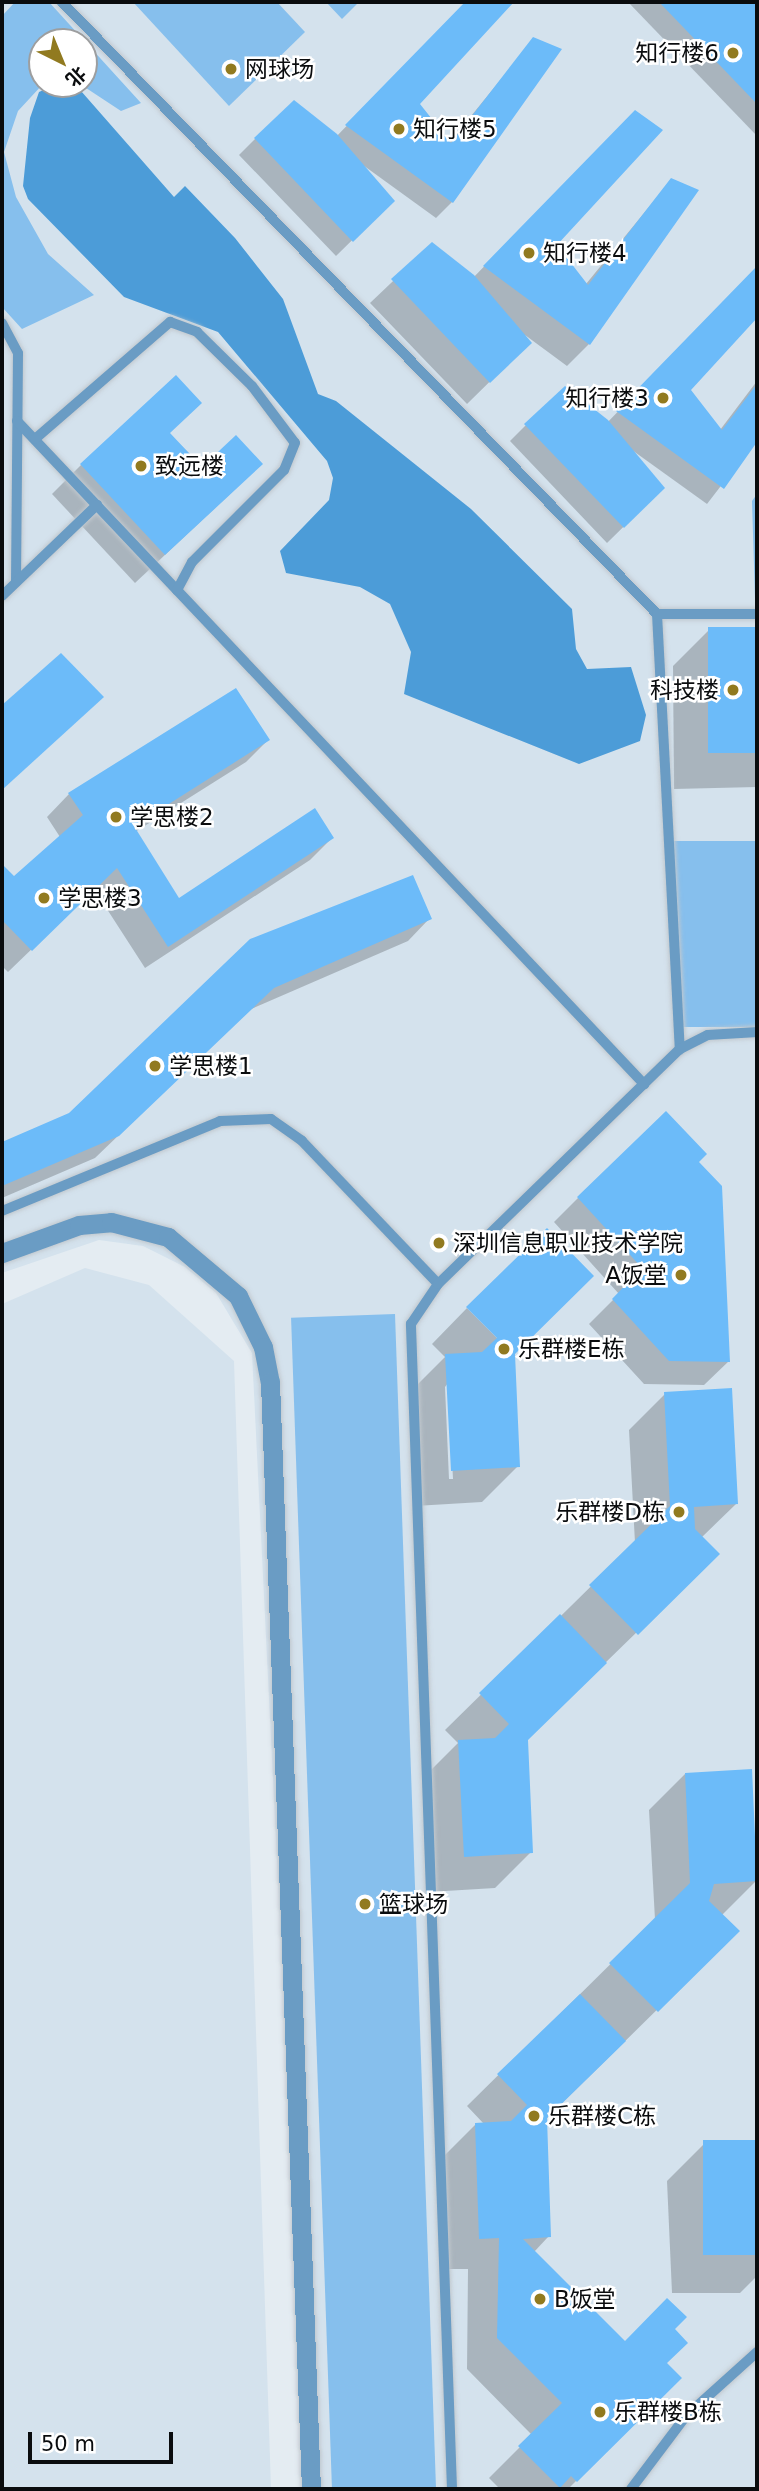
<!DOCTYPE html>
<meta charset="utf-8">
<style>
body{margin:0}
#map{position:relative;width:759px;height:2491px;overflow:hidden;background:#e4ecf2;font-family:"DejaVu Sans","Noto Sans SC",sans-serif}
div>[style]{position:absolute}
.built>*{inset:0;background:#d4e2ed}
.green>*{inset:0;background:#86bfed;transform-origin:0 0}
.water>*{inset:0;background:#4c9cd8}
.shadow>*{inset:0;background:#0003}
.building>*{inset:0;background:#6cbbf9;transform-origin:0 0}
.roads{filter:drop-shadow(0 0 2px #c1c8ce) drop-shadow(0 0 2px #c1c8ce)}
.service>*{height:10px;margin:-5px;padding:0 5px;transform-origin:5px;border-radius:5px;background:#6a9cc4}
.minor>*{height:19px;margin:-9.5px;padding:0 9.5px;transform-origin:9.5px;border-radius:9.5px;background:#6a9cc4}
.dots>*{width:19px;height:19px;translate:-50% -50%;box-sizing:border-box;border:4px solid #fff;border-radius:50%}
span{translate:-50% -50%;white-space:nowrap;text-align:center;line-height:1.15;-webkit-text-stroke:5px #fff;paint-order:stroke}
.poi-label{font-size:23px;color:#0a0c0e}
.right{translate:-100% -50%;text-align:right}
.left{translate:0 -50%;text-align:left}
.frame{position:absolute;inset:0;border:4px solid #0a0c0e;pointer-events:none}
.north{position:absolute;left:28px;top:28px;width:70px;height:70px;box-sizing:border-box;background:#fff;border:2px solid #9d9e9f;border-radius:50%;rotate:137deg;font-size:19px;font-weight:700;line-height:28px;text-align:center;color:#0a0c0e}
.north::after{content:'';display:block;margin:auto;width:24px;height:32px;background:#917a20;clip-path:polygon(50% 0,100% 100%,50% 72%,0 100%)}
.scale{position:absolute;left:28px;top:2432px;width:145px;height:32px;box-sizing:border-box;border:4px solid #0a0c0e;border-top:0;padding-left:9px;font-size:21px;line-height:24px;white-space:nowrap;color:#0a0c0e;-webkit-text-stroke:5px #fff;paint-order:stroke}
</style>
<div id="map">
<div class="built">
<div style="clip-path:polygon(evenodd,2px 2px,757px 2px,757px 2489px,308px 2489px,252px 1353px,216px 1293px,185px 1267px,143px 1246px,99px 1240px,2px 1273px,2px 2px,42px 42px,84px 42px,84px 84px,42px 84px,42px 42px)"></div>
<div style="clip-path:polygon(85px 1268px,149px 1285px,234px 1361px,271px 2489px,2px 2489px,2px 1304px)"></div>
</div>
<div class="green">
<div style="clip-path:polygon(15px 2px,49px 2px,141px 103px,121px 111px,80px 84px,84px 42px,42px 42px,43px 84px,18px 111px,4px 152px,16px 197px,48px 254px,94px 295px,22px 329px,2px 307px,2px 16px)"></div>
<div style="clip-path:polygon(133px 2px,277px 2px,305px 32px,229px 106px)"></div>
<div style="clip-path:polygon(326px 2px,359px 2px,342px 19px)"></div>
<div style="clip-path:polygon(757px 494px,757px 598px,755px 598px,752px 501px)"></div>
<div style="left:757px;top:841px;width:186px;height:83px;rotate:90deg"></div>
<div style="left:395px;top:1314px;width:1176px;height:104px;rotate:88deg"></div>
</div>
<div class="water">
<div style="clip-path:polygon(57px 84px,81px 91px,174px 197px,185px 186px,235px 238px,283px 299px,318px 394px,336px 401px,471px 509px,572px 609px,576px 649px,587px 669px,631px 667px,646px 715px,640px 741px,579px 764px,404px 694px,411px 652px,390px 604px,360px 587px,286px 573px,280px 551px,329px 500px,333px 478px,327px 461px,218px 332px,124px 297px,28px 199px,23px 186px,30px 118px,39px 92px)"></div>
</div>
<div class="shadow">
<div style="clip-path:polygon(467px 2px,512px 2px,418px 103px,449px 143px,534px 39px,452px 202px,436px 218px,349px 155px,392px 201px,336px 256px,239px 155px,255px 139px,332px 141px)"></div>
<div style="clip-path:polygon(628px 2px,757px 2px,757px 136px)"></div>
<div style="clip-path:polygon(613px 134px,555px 245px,586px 284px,671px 180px,589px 344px,567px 366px,525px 335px,529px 343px,467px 404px,370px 303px,432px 244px,469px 282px)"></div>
<div style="clip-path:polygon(757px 268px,757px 315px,688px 390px,720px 430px,757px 381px,757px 439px,707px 504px,618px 440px,663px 488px,607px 543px,510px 441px,526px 425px,603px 427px)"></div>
<div style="clip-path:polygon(169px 434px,231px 493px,135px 583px,52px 494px,81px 465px)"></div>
<div style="clip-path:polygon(757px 629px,757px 787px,674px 789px,673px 666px,709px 630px)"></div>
<div style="clip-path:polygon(268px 740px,246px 762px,135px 832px,178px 900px,332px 838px,310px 860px,145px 968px,94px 889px,8px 972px,2px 966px,2px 866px,14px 879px,60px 837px,47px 817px,69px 794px)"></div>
<div style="clip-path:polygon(430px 918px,408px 941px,249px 1010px,95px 1158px,2px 1198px,2px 1144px,70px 1115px,251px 941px)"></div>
<div style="clip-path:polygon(696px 1162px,729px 1361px,704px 1385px,644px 1384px,589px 1324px,619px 1294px,554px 1222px,578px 1198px)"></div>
<div style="clip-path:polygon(evenodd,467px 1308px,513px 1354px,518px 1466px,482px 1502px,415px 1506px,410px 1392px,445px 1357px,432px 1344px,467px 1308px,448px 1383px,453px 1479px,449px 1479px,445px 1387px,448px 1383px)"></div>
<div style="clip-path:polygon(665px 1394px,736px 1504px,701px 1538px,717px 1554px,526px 1740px,531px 1852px,495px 1888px,429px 1892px,423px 1778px,458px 1743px,445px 1730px,635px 1543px,629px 1430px)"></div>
<div style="clip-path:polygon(685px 1774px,756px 1881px,722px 1915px,737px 1931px,546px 2119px,549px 2236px,534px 2252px,625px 2343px,672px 2329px,665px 2364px,679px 2378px,568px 2489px,500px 2489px,489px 2478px,532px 2435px,467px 2369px,468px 2269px,449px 2269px,445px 2155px,476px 2124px,484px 2124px,467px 2106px,655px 1920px,649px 1810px)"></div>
<div style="clip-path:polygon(757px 2142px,757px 2276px,740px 2293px,672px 2293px,667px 2181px,703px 2145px)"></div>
</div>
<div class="building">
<div style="clip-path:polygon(465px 2px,514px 2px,420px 104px,451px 143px,533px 37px,562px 49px,453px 203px,345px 125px)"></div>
<div style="clip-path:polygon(659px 2px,757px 2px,757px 104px)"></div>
<div style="clip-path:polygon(294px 100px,337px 134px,395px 201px,353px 242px,254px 138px)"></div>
<div style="clip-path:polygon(635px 110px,663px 130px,557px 245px,588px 285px,671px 178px,699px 190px,590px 345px,483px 266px)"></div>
<div style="clip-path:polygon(432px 242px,474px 275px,532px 343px,490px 383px,391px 279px)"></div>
<div style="clip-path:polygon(757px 266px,757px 318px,691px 390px,722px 430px,757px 384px,757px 442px,724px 489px,616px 411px)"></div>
<div style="clip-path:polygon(176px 375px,202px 403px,170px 433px,202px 467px,236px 435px,263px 464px,165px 555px,80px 464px)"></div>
<div style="clip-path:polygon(565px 386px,608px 420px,665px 488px,624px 528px,524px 424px)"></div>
<div style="left:757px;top:627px;width:126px;height:49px;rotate:90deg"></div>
<div style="clip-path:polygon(61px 653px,104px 697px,2px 790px,2px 705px)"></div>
<div style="clip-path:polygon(236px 688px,270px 740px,134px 826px,179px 898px,315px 808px,334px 838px,168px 947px,117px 868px,32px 951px,2px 920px,2px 864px,14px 876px,83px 815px,68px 793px)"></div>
<div style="clip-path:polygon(413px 875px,432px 919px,274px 988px,119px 1136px,2px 1186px,2px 1142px,69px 1113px,250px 939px)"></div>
<div style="clip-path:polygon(666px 1111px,707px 1154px,699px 1162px,722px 1186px,730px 1362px,669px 1361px,612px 1299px,642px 1268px,577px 1197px)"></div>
<div style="clip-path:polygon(547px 1228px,594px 1276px,515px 1354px,520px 1467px,451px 1471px,445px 1354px,482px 1352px,497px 1338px,466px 1307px)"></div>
<div style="clip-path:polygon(732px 1388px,738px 1504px,694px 1507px,695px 1529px,720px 1554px,638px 1635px,589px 1585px,670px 1506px,664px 1392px)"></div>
<div style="clip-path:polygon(560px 1614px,607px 1663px,528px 1740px,533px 1853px,464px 1857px,458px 1740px,495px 1738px,509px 1724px,479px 1693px)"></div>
<div style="clip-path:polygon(752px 1769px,757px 1881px,714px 1884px,709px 1901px,740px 1931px,658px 2012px,609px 1963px,690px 1883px,685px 1773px)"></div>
<div style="clip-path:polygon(580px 1994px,626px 2041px,547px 2118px,551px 2237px,523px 2239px,625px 2341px,667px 2298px,687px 2317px,675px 2329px,688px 2343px,667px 2363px,682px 2378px,577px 2482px,571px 2476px,560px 2488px,518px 2446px,562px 2403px,497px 2338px,499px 2238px,479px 2239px,475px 2123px,511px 2121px,527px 2105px,497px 2074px)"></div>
<div style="left:757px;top:2140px;width:115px;height:54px;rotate:90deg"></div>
</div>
<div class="roads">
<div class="service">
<div style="left:62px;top:2px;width:854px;rotate:45.81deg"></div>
<div style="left:657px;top:614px;width:436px;rotate:87deg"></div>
<div style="left:2px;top:323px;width:34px;rotate:62deg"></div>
<div style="left:18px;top:353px;width:229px;rotate:90.5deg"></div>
<div style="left:17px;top:421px;width:913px;rotate:46.6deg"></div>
<div style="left:35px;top:439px;width:179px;rotate:-40.9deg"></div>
<div style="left:170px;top:322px;width:29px;rotate:20deg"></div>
<div style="left:197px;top:332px;width:77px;rotate:44.5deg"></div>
<div style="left:252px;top:386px;width:71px;rotate:53deg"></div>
<div style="left:295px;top:443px;width:29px;rotate:112deg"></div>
<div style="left:284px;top:470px;width:130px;rotate:135deg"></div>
<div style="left:192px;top:562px;width:32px;rotate:118deg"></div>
<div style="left:2px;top:596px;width:132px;rotate:-43.8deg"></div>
<div style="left:657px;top:614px;width:100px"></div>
<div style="left:2px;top:1211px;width:236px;rotate:-22.4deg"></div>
<div style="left:220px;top:1121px;width:51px;rotate:-2.2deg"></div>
<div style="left:271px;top:1119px;width:38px;rotate:35deg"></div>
<div style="left:302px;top:1141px;width:197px;rotate:46.4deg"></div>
<div style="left:452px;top:2489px;width:1166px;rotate:-92.02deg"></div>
<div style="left:411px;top:1324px;width:48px;rotate:-56deg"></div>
<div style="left:438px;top:1284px;width:337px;rotate:-44.2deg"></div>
<div style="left:680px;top:1049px;width:31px;rotate:-27deg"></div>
<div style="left:708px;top:1035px;width:49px;rotate:-3.5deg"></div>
<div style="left:631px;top:2489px;width:91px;rotate:-53deg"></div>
<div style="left:686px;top:2416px;width:96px;rotate:-42deg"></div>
</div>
<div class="minor">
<div style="left:2px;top:1253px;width:82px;rotate:-20deg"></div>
<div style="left:79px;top:1225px;width:32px;rotate:-5deg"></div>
<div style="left:111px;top:1222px;width:59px;rotate:14.7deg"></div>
<div style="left:168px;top:1237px;width:92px;rotate:40.1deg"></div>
<div style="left:238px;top:1296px;width:57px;rotate:63.9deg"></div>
<div style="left:263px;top:1347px;width:36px;rotate:79deg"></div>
<div style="left:270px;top:1382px;width:1108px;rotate:87.88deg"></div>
</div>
</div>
<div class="dots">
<div style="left:733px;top:53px;background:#917a20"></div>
<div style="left:231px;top:69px;background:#917a20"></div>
<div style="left:399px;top:129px;background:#917a20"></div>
<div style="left:529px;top:253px;background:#917a20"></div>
<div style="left:663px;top:398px;background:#917a20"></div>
<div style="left:141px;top:466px;background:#917a20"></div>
<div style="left:733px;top:690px;background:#917a20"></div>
<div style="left:116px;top:817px;background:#917a20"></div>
<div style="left:44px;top:898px;background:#917a20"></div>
<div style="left:155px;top:1066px;background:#917a20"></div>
<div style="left:439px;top:1243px;background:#917a20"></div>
<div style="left:681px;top:1275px;background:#917a20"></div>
<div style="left:504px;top:1349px;background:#917a20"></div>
<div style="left:679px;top:1512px;background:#917a20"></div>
<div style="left:365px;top:1904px;background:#917a20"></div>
<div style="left:534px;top:2116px;background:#917a20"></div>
<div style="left:540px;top:2299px;background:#917a20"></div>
<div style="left:600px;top:2412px;background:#917a20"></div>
</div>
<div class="poi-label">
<span class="right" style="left:719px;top:53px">知行楼6</span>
<span class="left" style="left:245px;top:69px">网球场</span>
<span class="left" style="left:413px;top:129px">知行楼5</span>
<span class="left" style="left:543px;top:253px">知行楼4</span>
<span class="right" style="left:649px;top:398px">知行楼3</span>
<span class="left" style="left:155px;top:466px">致远楼</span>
<span class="right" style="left:719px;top:690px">科技楼</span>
<span class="left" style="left:130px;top:817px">学思楼2</span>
<span class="left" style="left:58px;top:898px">学思楼3</span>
<span class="left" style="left:169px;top:1066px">学思楼1</span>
<span class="left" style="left:453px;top:1243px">深圳信息职业技术学院</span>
<span class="right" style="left:667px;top:1275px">A饭堂</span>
<span class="left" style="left:518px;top:1349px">乐群楼E栋</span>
<span class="right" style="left:665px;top:1512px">乐群楼D栋</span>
<span class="left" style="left:379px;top:1904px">篮球场</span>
<span class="left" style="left:548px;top:2116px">乐群楼C栋</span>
<span class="left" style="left:554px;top:2299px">B饭堂</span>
<span class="left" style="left:614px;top:2412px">乐群楼B栋</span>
</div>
<div class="frame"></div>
<div class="north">北</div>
<div class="scale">50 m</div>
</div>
